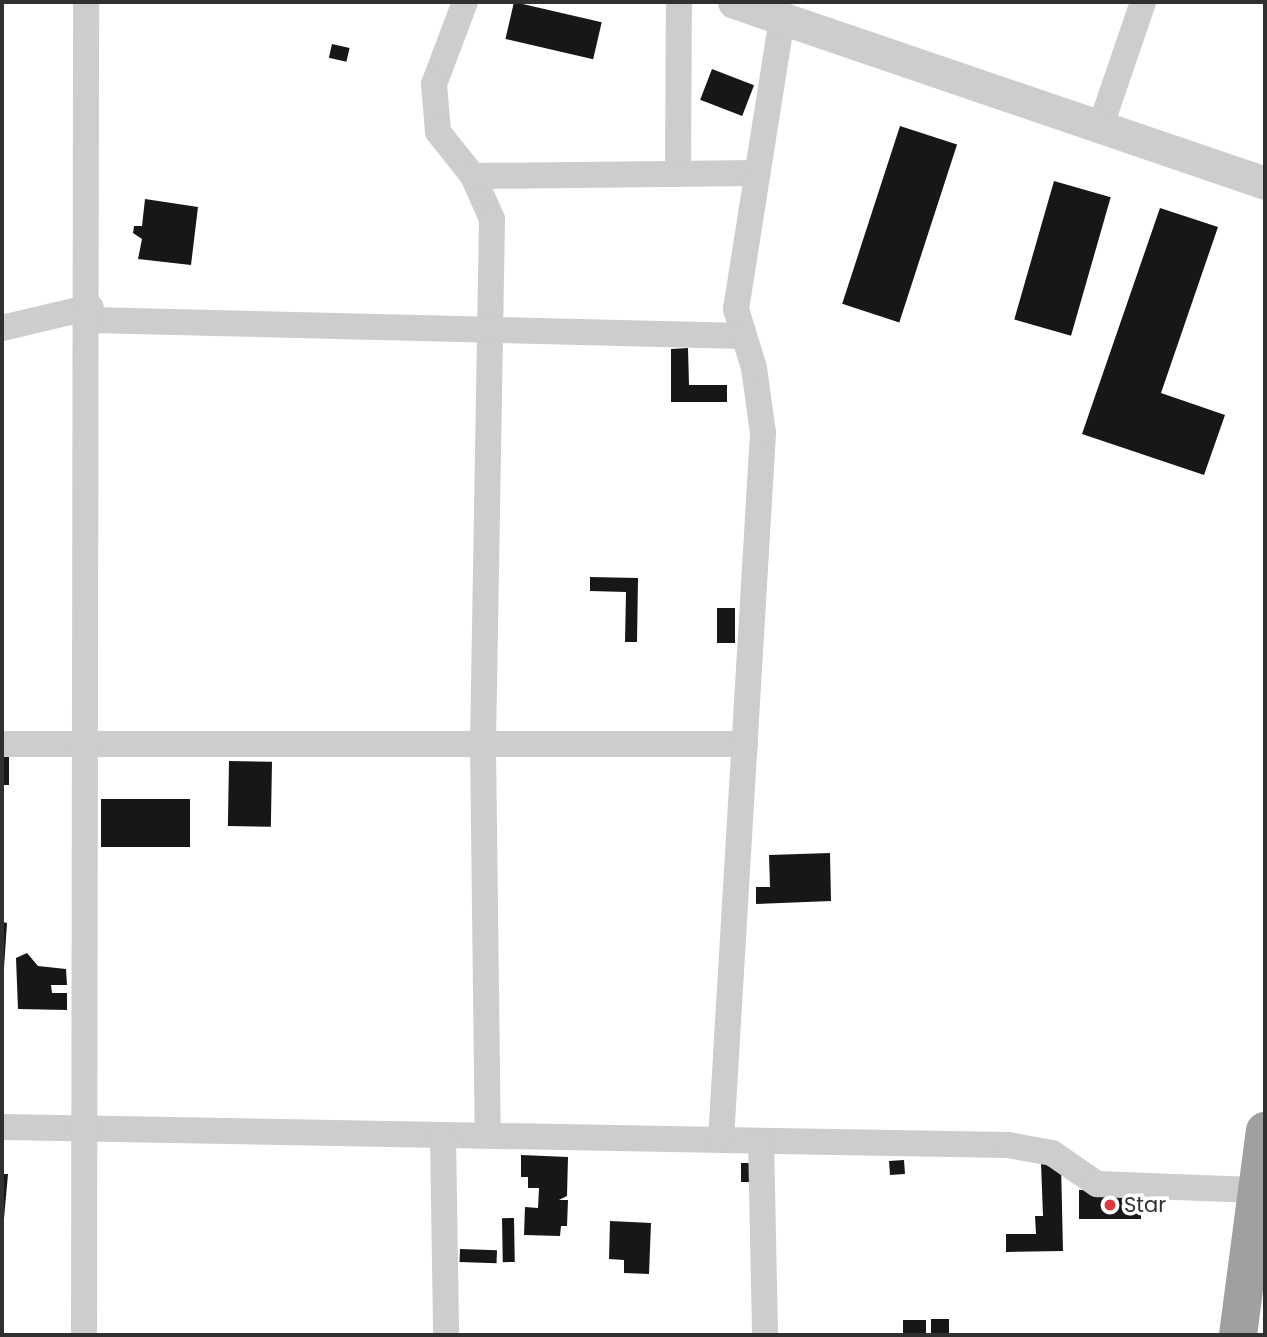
<!DOCTYPE html>
<style>
body{margin:0}
#map{position:relative;width:1267px;height:1337px;overflow:hidden;background:#fff;font-family:Poppins,sans-serif}
div>[style]{position:absolute}
.building>*{inset:0;background:#171717;transform-origin:0 0}
.minor>*{height:26px;margin:-13px;padding:0 13px;transform-origin:13px;border-radius:13px;background:#cdcdcd}
.tertiary>*{height:33px;margin:-16.5px;padding:0 16.5px;transform-origin:16.5px;border-radius:16.5px;background:#cdcdcd}
.trunk>*{height:38px;margin:-19px;padding:0 19px;transform-origin:19px;border-radius:19px;background:#a0a0a0}
.dots>*{width:19px;height:19px;translate:-50% -50%;box-sizing:border-box;border:4px solid #fff;border-radius:50%}
span{translate:-50% -50%;white-space:nowrap;text-align:center;line-height:1.15;-webkit-text-stroke:7px #fff;paint-order:stroke}
.poi-label{font-size:21px;color:#303030}
.left{translate:0 -50%;text-align:left}
.frame{position:absolute;inset:0;border:4px solid #303030;pointer-events:none}
</style>
<div id="map">
<div class="building">
<div style="left:514px;top:2px;width:90px;height:38px;rotate:13deg"></div>
<div style="left:332px;top:44px;width:18px;height:14px;rotate:13deg"></div>
<div style="left:712px;top:69px;width:45px;height:33px;rotate:21deg"></div>
<div style="left:900px;top:126px;width:60px;height:187px;rotate:18deg"></div>
<div style="left:1054px;top:181px;width:59px;height:144px;rotate:16deg"></div>
<div style="clip-path:polygon(145px 199px,198px 207px,191px 265px,138px 259px,142px 239px,133px 233px,134px 226px,142px 226px)"></div>
<div style="clip-path:polygon(1160px 208px,1218px 227px,1161px 393px,1225px 415px,1204px 475px,1082px 434px)"></div>
<div style="clip-path:polygon(688px 348px,689px 385px,727px 385px,727px 402px,671px 402px,671px 349px)"></div>
<div style="clip-path:polygon(590px 577px,638px 578px,637px 642px,625px 642px,626px 592px,590px 591px)"></div>
<div style="left:717px;top:608px;width:18px;height:35px"></div>
<div style="left:2px;top:752px;width:7px;height:33px"></div>
<div style="left:229px;top:761px;width:43px;height:65px;rotate:1deg"></div>
<div style="left:190px;top:799px;width:48px;height:89px;rotate:90deg"></div>
<div style="clip-path:polygon(830px 853px,831px 901px,756px 904px,756px 887px,770px 887px,769px 855px)"></div>
<div style="clip-path:polygon(2px 922px,7px 923px,4px 968px,2px 968px)"></div>
<div style="clip-path:polygon(27px 953px,38px 966px,66px 969px,67px 985px,51px 985px,52px 993px,67px 993px,67px 1010px,18px 1009px,16px 958px)"></div>
<div style="clip-path:polygon(521px 1155px,568px 1157px,567px 1196px,559px 1200px,568px 1200px,567px 1226px,561px 1226px,560px 1236px,524px 1235px,525px 1207px,538px 1208px,539px 1188px,528px 1188px,528px 1177px,521px 1177px)"></div>
<div style="left:904px;top:1160px;width:14px;height:15px;rotate:86deg"></div>
<div style="left:758px;top:1163px;width:19px;height:17px;rotate:90deg"></div>
<div style="clip-path:polygon(1041px 1163px,1061px 1163px,1063px 1251px,1006px 1252px,1006px 1234px,1036px 1234px,1035px 1216px,1043px 1216px)"></div>
<div style="clip-path:polygon(2px 1174px,8px 1174px,2px 1241px)"></div>
<div style="left:1079px;top:1190px;width:62px;height:29px"></div>
<div style="left:514px;top:1218px;width:44px;height:12px;rotate:89deg"></div>
<div style="clip-path:polygon(610px 1221px,651px 1223px,649px 1274px,624px 1273px,624px 1260px,609px 1259px)"></div>
<div style="left:460px;top:1249px;width:37px;height:13px;rotate:2deg"></div>
<div style="left:949px;top:1319px;width:16px;height:18px;rotate:90deg"></div>
<div style="left:926px;top:1320px;width:15px;height:23px;rotate:90deg"></div>
</div>
<div class="minor">
<div style="left:465px;top:2px;width:88px;rotate:110.7deg"></div>
<div style="left:434px;top:84px;width:48px;rotate:85.2deg"></div>
<div style="left:438px;top:132px;width:56px;rotate:51.5deg"></div>
<div style="left:473px;top:176px;width:47px;rotate:66.2deg"></div>
<div style="left:492px;top:219px;width:526px;rotate:90.98deg"></div>
<div style="left:483px;top:745px;width:390px;rotate:89.3deg"></div>
<div style="left:1101px;top:125px;width:130px;rotate:-71.1deg"></div>
<div style="left:678px;top:174px;width:172px;rotate:-89.7deg"></div>
<div style="left:473px;top:176px;width:284px;rotate:-0.6deg"></div>
<div style="left:91px;top:320px;width:653px;rotate:1.4deg"></div>
<div style="left:2px;top:328px;width:91px;rotate:-13.3deg"></div>
<div style="left:2px;top:744px;width:743px"></div>
<div style="left:2px;top:1127px;width:1006px;rotate:1.03deg"></div>
<div style="left:1008px;top:1145px;width:45px;rotate:10.3deg"></div>
<div style="left:1052px;top:1153px;width:55px;rotate:34.6deg"></div>
<div style="left:1097px;top:1184px;width:157px;rotate:2.2deg"></div>
<div style="left:443px;top:1136px;width:199px;rotate:89.1deg"></div>
<div style="left:721px;top:1140px;width:708px;rotate:-86.6deg"></div>
<div style="left:763px;top:433px;width:66px;rotate:-97.9deg"></div>
<div style="left:754px;top:368px;width:62px;rotate:-107deg"></div>
<div style="left:736px;top:309px;width:295px;rotate:-81deg"></div>
<div style="left:761px;top:1141px;width:194px;rotate:88.8deg"></div>
<div style="left:84px;top:1335px;width:1333px;rotate:-89.91deg"></div>
</div>
<div class="tertiary">
<div style="left:734px;top:2px;width:561px;rotate:18.82deg"></div>
</div>
<div class="trunk">
<div style="left:1238px;top:1335px;width:206px;rotate:-82.5deg"></div>
</div>
<div class="dots">
<div style="left:1110px;top:1205px;background:#e03941"></div>
</div>
<div class="poi-label">
<span class="left" style="left:1124px;top:1205px">Star</span>
</div>
<div class="frame"></div>
</div>
